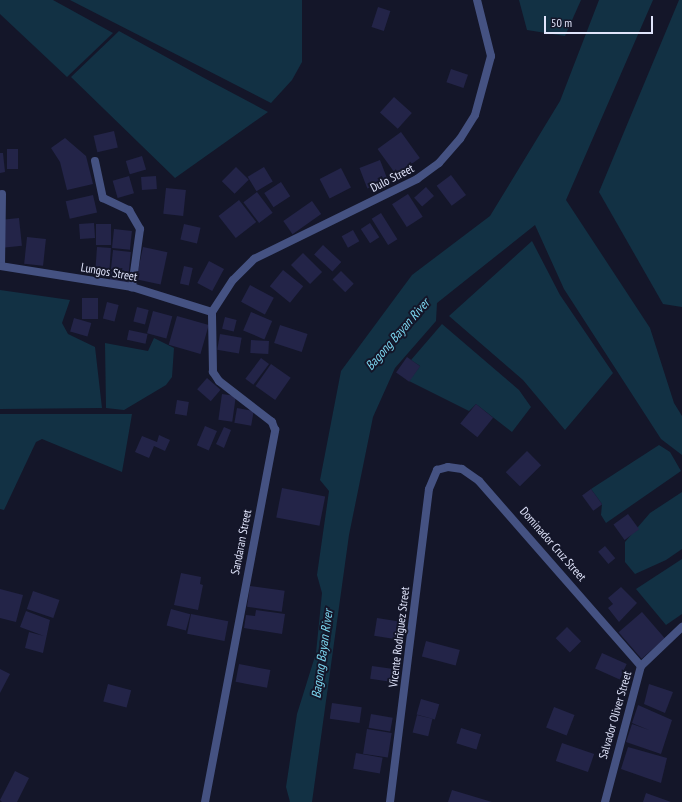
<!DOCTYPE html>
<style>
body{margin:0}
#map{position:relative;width:682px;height:802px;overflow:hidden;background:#141629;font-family:"PT Sans Narrow",sans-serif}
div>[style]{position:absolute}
.water>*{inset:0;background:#123144}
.building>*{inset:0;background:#232448;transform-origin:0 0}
.service>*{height:8px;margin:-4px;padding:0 4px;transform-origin:4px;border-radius:4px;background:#455282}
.minor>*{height:8px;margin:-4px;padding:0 4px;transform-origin:4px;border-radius:4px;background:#455282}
span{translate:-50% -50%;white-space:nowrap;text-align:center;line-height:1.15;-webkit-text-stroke:4px #141629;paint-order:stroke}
.street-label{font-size:12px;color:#e0e4fb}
.water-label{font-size:13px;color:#7bd5ee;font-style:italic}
.scale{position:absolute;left:544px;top:16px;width:109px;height:18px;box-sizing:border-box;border:2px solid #e0e4fb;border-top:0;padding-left:5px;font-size:12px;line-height:14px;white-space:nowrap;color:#e0e4fb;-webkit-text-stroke:3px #141629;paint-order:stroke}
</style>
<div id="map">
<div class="water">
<div style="clip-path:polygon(0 0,53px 0,113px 33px,67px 77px,0 14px)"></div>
<div style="clip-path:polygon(70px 0,302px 0,302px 62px,292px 80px,271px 103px)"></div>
<div style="clip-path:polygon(519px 0,581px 0,565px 36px,527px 30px)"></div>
<div style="clip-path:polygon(599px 0,653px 0,566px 200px,650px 328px,674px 403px,682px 416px,682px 455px,661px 439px,564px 289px,535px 225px,437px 303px,436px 321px,395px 368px,373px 417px,349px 535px,312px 802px,290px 802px,286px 787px,297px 714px,316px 653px,322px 593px,317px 575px,329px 491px,320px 480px,341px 371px,412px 275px,490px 216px,560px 101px)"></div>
<div style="clip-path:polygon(679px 0,682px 0,682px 307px,663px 304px,599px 192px)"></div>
<div style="clip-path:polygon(119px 31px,206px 79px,268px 112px,175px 178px,71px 77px)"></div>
<div style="clip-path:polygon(532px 241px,560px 295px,613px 373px,565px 430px,523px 380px,449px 316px)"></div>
<div style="clip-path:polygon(0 290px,70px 300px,62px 323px,68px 334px,95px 347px,102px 408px,0 409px)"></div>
<div style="clip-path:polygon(442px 324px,519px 390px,531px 407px,512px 432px,476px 404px,469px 411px,409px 381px,420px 366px,411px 360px)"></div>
<div style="clip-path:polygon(154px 338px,174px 348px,172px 377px,166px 385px,124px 410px,106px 408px,105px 343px,148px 351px)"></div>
<div style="clip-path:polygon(0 414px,132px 414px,122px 472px,42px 439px,36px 442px,4px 510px,0 509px)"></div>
<div style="clip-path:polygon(659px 445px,670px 452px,681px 471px,606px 523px,601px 515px,602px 504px,591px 489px)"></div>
<div style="clip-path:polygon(682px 492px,682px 549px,666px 560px,635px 574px,625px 562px,625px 542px,650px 513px)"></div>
<div style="clip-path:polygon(682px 559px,682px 614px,666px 625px,636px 589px)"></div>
</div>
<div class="building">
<div style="left:378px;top:7px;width:13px;height:21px;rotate:18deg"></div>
<div style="left:451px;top:69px;width:18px;height:14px;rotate:19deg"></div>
<div style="left:394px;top:97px;width:24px;height:21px;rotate:42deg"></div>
<div style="left:114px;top:131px;width:17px;height:21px;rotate:77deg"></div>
<div style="left:401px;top:132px;width:32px;height:29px;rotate:54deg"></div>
<div style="clip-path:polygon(65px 138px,86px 156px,93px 184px,67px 190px,60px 162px,51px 148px)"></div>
<div style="left:7px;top:149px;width:11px;height:20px"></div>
<div style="clip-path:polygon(0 153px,3px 153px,5px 172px,0 173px)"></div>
<div style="left:142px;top:156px;width:14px;height:17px;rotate:73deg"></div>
<div style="left:380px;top:160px;width:22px;height:22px;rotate:69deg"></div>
<div style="left:236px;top:167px;width:18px;height:20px;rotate:45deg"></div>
<div style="left:264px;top:167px;width:17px;height:19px;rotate:59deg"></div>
<div style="left:341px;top:168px;width:22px;height:24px;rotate:63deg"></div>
<div style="left:451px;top:175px;width:25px;height:18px;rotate:53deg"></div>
<div style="left:129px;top:176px;width:18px;height:17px;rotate:74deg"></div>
<div style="left:156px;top:176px;width:13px;height:15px;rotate:86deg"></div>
<div style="left:281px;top:182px;width:17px;height:20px;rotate:57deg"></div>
<div style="left:426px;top:187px;width:12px;height:16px;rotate:48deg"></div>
<div style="left:166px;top:188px;width:20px;height:26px;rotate:6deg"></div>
<div style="left:257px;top:192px;width:26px;height:17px;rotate:53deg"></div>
<div style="left:408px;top:194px;width:27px;height:19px;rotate:57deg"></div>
<div style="left:93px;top:195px;width:18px;height:28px;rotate:77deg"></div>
<div style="left:239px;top:200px;width:28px;height:26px;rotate:52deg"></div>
<div style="left:312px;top:201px;width:16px;height:35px;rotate:55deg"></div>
<div style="left:381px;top:213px;width:31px;height:11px;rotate:58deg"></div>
<div style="left:19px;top:218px;width:28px;height:17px;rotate:84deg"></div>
<div style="left:94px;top:223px;width:15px;height:15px;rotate:86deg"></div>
<div style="left:370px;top:223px;width:17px;height:11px;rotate:57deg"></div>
<div style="left:96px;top:224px;width:15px;height:21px"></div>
<div style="left:184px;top:224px;width:17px;height:16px;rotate:13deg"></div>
<div style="left:114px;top:229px;width:18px;height:19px;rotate:6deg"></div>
<div style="left:353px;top:230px;width:13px;height:13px;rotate:61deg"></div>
<div style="left:27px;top:237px;width:19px;height:27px;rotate:6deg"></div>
<div style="left:323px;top:245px;width:25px;height:13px;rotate:43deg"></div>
<div style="left:97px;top:247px;width:14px;height:25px;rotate:4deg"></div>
<div style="left:143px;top:247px;width:25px;height:33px;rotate:12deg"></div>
<div style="left:113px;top:250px;width:18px;height:32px;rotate:6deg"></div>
<div style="left:303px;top:253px;width:27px;height:17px;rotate:45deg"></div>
<div style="left:209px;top:261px;width:17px;height:25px;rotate:28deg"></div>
<div style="left:184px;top:266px;width:9px;height:18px;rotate:13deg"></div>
<div style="left:283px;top:270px;width:26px;height:21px;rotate:39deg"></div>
<div style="left:341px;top:271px;width:18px;height:12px;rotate:45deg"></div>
<div style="left:250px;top:285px;width:27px;height:19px;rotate:28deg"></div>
<div style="left:82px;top:298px;width:16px;height:21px"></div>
<div style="left:107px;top:302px;width:12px;height:17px;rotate:14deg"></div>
<div style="left:137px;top:307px;width:12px;height:15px;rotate:14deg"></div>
<div style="left:153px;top:311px;width:20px;height:23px;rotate:15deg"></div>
<div style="left:251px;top:312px;width:23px;height:20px;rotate:23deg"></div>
<div style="left:177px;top:316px;width:33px;height:30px;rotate:16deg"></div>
<div style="left:225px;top:317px;width:12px;height:12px;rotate:14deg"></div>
<div style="left:74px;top:318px;width:18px;height:14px;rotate:16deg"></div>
<div style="left:280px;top:325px;width:29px;height:19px;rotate:18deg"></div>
<div style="left:129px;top:330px;width:19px;height:10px;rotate:12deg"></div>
<div style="left:220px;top:334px;width:22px;height:16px;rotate:10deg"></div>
<div style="left:251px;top:340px;width:18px;height:13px;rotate:3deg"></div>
<div style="left:407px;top:357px;width:16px;height:19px;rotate:35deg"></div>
<div style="left:261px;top:358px;width:10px;height:26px;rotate:37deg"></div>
<div style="left:271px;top:364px;width:24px;height:27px;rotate:35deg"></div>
<div style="left:207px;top:378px;width:18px;height:15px;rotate:41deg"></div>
<div style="left:222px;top:394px;width:14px;height:26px;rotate:8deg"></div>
<div style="left:177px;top:400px;width:12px;height:14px;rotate:9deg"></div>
<div style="left:476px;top:404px;width:22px;height:25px;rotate:39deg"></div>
<div style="left:237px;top:408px;width:17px;height:15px;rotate:10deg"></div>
<div style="left:205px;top:426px;width:13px;height:21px;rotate:23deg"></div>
<div style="clip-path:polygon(224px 427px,231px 430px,224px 448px,216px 444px)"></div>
<div style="clip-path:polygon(159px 435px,170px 440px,165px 451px,154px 446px,149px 458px,135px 452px,142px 436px,157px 442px)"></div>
<div style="left:527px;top:451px;width:20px;height:30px;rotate:45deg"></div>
<div style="left:282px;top:488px;width:44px;height:30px;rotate:11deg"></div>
<div style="left:591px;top:489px;width:19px;height:11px;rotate:54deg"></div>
<div style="left:628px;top:514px;width:19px;height:18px;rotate:54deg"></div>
<div style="left:605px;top:546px;width:16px;height:9px;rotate:50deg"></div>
<div style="clip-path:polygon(181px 573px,201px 577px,200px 584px,203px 585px,198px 610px,174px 605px)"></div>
<div style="left:250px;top:586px;width:35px;height:21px;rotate:8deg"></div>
<div style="clip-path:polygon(621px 587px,637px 603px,619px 622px,608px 608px,613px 604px,608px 598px)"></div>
<div style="clip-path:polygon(0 589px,23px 595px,16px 622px,0 618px)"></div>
<div style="left:33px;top:591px;width:28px;height:19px;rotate:19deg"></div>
<div style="left:171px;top:609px;width:20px;height:17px;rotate:15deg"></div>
<div style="clip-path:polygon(256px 610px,285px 614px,282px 634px,244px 628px,246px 615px,255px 616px)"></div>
<div style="clip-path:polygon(26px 611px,50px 620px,43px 653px,25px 648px,29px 632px,44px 636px,20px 627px)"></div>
<div style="left:642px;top:612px;width:35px;height:31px;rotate:49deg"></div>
<div style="left:191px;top:614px;width:38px;height:20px;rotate:11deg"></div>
<div style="left:377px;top:618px;width:24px;height:18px;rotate:9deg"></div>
<div style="left:567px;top:627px;width:20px;height:16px;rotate:45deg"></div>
<div style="left:426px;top:641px;width:35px;height:16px;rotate:15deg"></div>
<div style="left:602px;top:653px;width:27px;height:17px;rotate:24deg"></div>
<div style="left:239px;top:664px;width:32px;height:18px;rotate:11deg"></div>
<div style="left:372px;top:666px;width:29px;height:13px;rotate:8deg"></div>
<div style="clip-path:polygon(0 669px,10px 674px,0 693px)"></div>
<div style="left:108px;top:684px;width:24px;height:18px;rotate:15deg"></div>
<div style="clip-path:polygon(649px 684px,673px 692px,665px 713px,644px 704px)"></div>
<div style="left:421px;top:699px;width:19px;height:16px;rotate:16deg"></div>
<div style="left:332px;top:703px;width:30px;height:16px;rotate:8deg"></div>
<div style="clip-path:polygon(638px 705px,672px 720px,661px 754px,626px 742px,632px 724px,649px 730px,632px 723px)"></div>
<div style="left:554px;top:707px;width:22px;height:22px;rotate:21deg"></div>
<div style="left:371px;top:714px;width:22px;height:14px;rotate:10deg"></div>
<div style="left:417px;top:715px;width:16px;height:18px;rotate:14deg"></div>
<div style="left:461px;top:728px;width:21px;height:16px;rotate:17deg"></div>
<div style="left:367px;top:729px;width:25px;height:25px;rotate:9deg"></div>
<div style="left:562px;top:743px;width:34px;height:19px;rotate:19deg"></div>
<div style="clip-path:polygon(628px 747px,667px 758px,661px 783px,621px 769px)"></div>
<div style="left:356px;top:753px;width:27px;height:16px;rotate:10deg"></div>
<div style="clip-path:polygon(15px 771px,29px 778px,17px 802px,2px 802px,0 800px)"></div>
<div style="clip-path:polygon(452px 790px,492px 802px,448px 802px)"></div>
<div style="clip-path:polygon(646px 793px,671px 802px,643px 802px)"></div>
</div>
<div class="service">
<div style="left:95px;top:161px;width:38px;rotate:78deg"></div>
<div style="left:103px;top:198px;width:29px;rotate:25deg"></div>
<div style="left:129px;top:210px;width:22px;rotate:60deg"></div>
<div style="left:140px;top:229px;width:59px;rotate:97.9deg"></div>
<div style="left:1px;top:266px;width:72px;rotate:-89.2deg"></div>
</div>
<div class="minor">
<div style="left:0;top:266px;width:134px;rotate:9deg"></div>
<div style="left:132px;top:287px;width:84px;rotate:17.4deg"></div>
<div style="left:205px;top:802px;width:379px;rotate:-79.3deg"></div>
<div style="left:275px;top:430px;width:9px;rotate:-111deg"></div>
<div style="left:272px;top:422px;width:67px;rotate:-142.3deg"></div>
<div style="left:219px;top:381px;width:11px;rotate:-124deg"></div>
<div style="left:213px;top:372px;width:60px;rotate:-91deg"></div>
<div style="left:212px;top:312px;width:38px;rotate:-57deg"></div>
<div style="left:233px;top:280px;width:30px;rotate:-45deg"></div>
<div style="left:254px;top:259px;width:182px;rotate:-26.1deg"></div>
<div style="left:417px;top:179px;width:27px;rotate:-36deg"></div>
<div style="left:439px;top:163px;width:32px;rotate:-49deg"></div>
<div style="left:460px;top:139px;width:28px;rotate:-58deg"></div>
<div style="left:475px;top:115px;width:61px;rotate:-74.8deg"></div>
<div style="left:491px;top:56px;width:58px;rotate:-104deg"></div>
<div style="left:390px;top:802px;width:315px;rotate:-82.9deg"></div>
<div style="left:429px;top:489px;width:21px;rotate:-67deg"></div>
<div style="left:437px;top:470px;width:11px;rotate:-15deg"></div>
<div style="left:448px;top:467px;width:14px;rotate:8deg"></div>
<div style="left:462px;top:469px;width:21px;rotate:35deg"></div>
<div style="left:479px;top:481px;width:246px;rotate:48.8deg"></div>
<div style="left:605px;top:802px;width:141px;rotate:-75.2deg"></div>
<div style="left:641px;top:666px;width:57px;rotate:-43.6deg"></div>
</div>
<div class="street-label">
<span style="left:392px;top:178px;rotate:-27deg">Dulo Street</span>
<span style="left:109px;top:272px;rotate:10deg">Lungos Street</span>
<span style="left:241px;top:542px;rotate:-79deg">Sandaran Street</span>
<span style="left:553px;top:544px;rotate:49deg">Dominador Cruz Street</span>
<span style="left:399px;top:637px;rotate:-83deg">Vicente Rodriguez Street</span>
<span style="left:615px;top:715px;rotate:-74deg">Salvador Oliver Street</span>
</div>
<div class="water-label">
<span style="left:398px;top:335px;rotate:-49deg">Bagong Bayan River</span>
<span style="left:323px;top:654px;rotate:-82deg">Bagong Bayan River</span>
</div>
<div class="scale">50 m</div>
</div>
